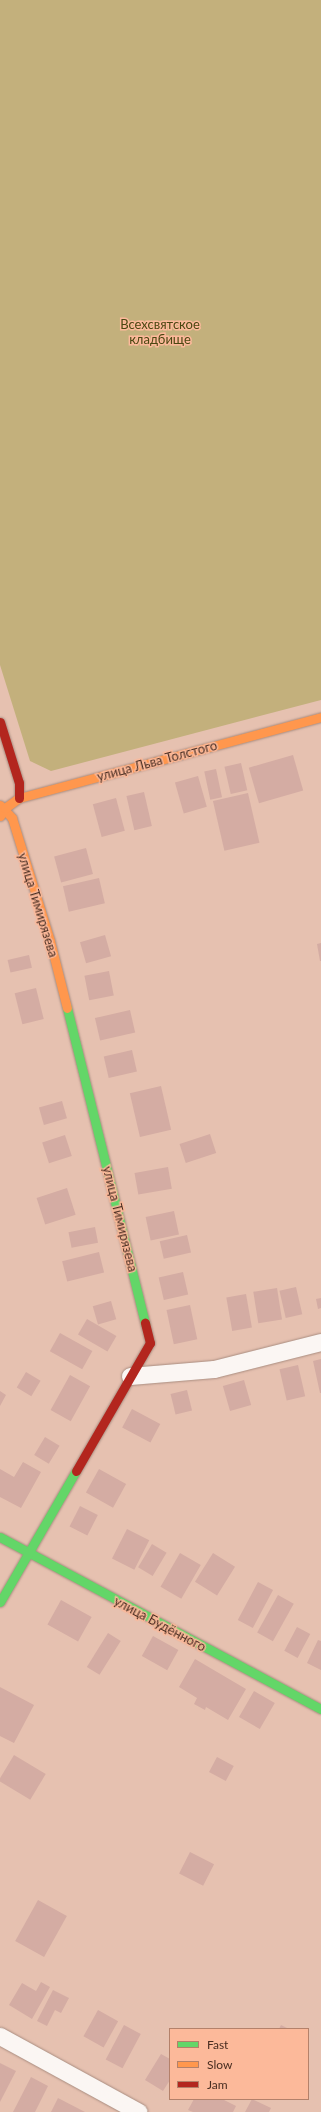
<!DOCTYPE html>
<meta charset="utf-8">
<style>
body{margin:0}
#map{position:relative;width:321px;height:2112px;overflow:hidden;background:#e6c1b0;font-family:Lato,sans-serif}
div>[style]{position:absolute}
.green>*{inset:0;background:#c3b07c}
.building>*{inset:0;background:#d4aca3;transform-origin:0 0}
.roads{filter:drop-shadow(0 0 1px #a98d80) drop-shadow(0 0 1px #a98d80)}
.street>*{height:17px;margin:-8.5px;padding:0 8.5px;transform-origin:8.5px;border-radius:8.5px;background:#fbf6f3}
.fast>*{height:9px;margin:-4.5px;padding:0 4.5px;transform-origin:4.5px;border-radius:4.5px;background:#63d668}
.slow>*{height:9px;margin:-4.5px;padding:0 4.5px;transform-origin:4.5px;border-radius:4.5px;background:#ff974d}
.jam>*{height:9px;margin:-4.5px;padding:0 4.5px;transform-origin:4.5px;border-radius:4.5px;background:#b3261e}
span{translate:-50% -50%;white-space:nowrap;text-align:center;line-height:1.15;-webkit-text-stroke:3px #fcb99a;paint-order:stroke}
.park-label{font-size:13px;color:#4a4711}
.street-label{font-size:13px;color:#482d21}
.legend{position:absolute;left:169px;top:2028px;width:140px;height:72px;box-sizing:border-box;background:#fcb99a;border:1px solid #b4816a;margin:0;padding:5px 7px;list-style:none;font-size:12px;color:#482d21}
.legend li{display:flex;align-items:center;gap:8px;height:20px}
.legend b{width:20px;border:1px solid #b4816a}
</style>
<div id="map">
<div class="green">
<div style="clip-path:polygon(0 0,321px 0,321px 700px,51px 771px,30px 761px,0 665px)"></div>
</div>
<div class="building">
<div style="left:293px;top:755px;width:37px;height:46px;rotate:74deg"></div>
<div style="left:241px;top:763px;width:28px;height:17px;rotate:77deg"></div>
<div style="left:216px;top:769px;width:29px;height:12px;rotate:78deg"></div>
<div style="left:198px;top:776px;width:32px;height:24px;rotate:74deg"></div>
<div style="left:144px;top:792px;width:35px;height:18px;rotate:77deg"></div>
<div style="left:248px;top:793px;width:51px;height:36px;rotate:77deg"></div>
<div style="left:116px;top:798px;width:34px;height:24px;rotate:75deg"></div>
<div style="left:86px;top:848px;width:27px;height:33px;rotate:75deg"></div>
<div style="left:99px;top:878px;width:26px;height:37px;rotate:77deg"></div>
<div style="left:105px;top:935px;width:22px;height:26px;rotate:74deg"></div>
<div style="clip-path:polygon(321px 943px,321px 961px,320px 961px,317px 944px)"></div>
<div style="left:29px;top:955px;width:13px;height:22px;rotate:77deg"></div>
<div style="left:109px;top:971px;width:25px;height:25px;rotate:79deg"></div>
<div style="left:36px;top:988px;width:32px;height:22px;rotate:76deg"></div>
<div style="left:130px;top:1010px;width:23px;height:36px;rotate:77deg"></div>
<div style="left:132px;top:1050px;width:22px;height:29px;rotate:77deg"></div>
<div style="left:161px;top:1086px;width:45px;height:32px;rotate:77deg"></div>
<div style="left:62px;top:1101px;width:18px;height:24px;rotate:74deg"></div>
<div style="left:210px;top:1134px;width:20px;height:32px;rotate:72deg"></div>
<div style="left:65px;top:1135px;width:22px;height:24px;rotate:72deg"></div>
<div style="left:168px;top:1167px;width:22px;height:34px;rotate:80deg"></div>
<div style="left:67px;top:1188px;width:28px;height:32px;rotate:72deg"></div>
<div style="left:174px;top:1211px;width:24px;height:29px;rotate:78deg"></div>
<div style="left:95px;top:1227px;width:16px;height:27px;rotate:79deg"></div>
<div style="left:187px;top:1235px;width:18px;height:28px;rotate:77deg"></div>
<div style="left:99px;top:1252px;width:21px;height:38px;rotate:76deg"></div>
<div style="left:183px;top:1272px;width:23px;height:25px;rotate:77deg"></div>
<div style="left:296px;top:1287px;width:28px;height:17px;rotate:77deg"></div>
<div style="left:277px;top:1288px;width:32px;height:24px;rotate:81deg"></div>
<div style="left:246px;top:1294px;width:34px;height:20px;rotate:80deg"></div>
<div style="clip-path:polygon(321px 1298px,321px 1308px,318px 1309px,316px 1299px)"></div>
<div style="left:111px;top:1301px;width:19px;height:19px;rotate:74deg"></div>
<div style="left:190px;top:1305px;width:35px;height:24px;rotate:78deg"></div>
<div style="left:87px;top:1319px;width:34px;height:18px;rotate:30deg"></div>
<div style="left:60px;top:1333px;width:37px;height:21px;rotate:29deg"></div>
<div style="clip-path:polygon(321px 1359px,321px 1393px,320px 1393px,313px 1361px)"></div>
<div style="left:298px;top:1365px;width:32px;height:19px;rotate:77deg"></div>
<div style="left:26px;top:1372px;width:17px;height:18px;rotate:31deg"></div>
<div style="left:70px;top:1375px;width:23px;height:40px;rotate:29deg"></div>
<div style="left:244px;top:1380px;width:26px;height:22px;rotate:74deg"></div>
<div style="left:187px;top:1390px;width:21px;height:17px;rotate:76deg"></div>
<div style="clip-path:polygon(0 1391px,6px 1395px,0 1406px)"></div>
<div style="left:132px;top:1409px;width:32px;height:21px;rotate:28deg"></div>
<div style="left:45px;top:1437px;width:17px;height:21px;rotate:31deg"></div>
<div style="clip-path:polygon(23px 1462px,41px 1472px,21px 1508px,0 1497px,0 1469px,14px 1477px)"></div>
<div style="left:99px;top:1469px;width:31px;height:27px;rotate:29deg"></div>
<div style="left:80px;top:1506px;width:20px;height:23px;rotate:27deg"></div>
<div style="left:127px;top:1529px;width:25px;height:33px;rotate:27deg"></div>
<div style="left:152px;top:1544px;width:17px;height:27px;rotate:31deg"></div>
<div style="left:180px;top:1553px;width:24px;height:39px;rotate:30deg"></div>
<div style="left:213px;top:1553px;width:26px;height:34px;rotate:32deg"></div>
<div style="left:258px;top:1582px;width:17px;height:43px;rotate:28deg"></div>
<div style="left:278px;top:1595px;width:18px;height:43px;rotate:29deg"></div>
<div style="left:61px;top:1600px;width:35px;height:28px;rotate:29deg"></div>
<div style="left:297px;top:1627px;width:15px;height:27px;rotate:28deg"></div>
<div style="left:108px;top:1633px;width:15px;height:40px;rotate:32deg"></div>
<div style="left:153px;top:1636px;width:29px;height:23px;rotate:29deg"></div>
<div style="clip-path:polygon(318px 1640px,321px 1641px,321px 1670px,307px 1663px)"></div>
<div style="clip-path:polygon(195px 1659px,246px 1689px,228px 1720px,206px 1707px,205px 1710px,194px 1704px,197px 1698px,179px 1687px)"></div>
<div style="clip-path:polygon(0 1687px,34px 1705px,14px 1743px,0 1736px)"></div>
<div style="left:254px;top:1691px;width:24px;height:30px;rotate:30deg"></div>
<div style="left:14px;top:1755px;width:37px;height:30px;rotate:31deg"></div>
<div style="left:217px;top:1757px;width:19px;height:17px;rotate:28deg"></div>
<div style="left:190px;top:1852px;width:27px;height:24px;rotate:27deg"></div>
<div style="left:38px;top:1900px;width:33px;height:47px;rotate:29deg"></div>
<div style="clip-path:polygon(41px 1982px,50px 1987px,32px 2019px,9px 2005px,22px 1983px,36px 1991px)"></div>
<div style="clip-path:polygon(53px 1990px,69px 1998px,61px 2013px,55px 2010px,47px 2026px,37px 2021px)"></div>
<div style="left:98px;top:2010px;width:23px;height:30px;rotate:29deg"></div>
<div style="left:124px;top:2025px;width:19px;height:39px;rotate:28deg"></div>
<div style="clip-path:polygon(281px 2025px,289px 2029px,279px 2029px)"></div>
<div style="clip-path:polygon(161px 2054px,170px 2059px,170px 2080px,163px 2091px,145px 2080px)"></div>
<div style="clip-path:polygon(0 2063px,16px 2071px,0 2102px)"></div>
<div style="clip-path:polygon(31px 2077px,48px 2086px,35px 2112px,13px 2112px)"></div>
<div style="clip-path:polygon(58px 2098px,85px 2112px,51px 2112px)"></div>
<div style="clip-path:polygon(194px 2099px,222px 2099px,236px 2106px,233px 2112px,193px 2112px,188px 2110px)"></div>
<div style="clip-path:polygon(252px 2099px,271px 2108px,269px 2112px,245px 2112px)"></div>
</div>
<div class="roads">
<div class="street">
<div style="left:130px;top:1376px;width:84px;rotate:-4.8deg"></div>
<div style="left:214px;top:1369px;width:110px;rotate:-14.2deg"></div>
<div style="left:0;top:2036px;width:158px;rotate:28.7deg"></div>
</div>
<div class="fast">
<div style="left:67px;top:1008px;width:325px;rotate:76.1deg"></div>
<div style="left:0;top:1537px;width:364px;rotate:28.2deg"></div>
<div style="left:0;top:1602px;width:151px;rotate:-59.9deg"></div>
</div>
<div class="slow">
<div style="left:0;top:805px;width:18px;rotate:47deg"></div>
<div style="left:12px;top:818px;width:129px;rotate:72.8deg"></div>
<div style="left:50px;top:941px;width:69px;rotate:75.8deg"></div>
<div style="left:0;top:816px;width:9px;rotate:-58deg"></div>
<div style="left:5px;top:808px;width:17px;rotate:-36deg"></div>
<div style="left:19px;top:798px;width:313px;rotate:-15deg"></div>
</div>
<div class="jam">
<div style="left:0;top:722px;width:64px;rotate:72.7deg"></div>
<div style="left:19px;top:783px;width:15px;rotate:90deg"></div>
<div style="left:76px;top:1471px;width:148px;rotate:-60deg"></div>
<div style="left:150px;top:1343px;width:21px;rotate:-104deg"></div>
</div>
</div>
<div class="park-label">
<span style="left:160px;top:332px">Всехсвятское<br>кладбище</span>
</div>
<div class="street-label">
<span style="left:157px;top:761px;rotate:-15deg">улица Льва Толстого</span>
<span style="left:38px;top:905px;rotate:73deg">улица Тимирязева</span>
<span style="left:120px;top:1219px;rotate:76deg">улица Тимирязева</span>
<span style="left:160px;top:1624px;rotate:28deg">улица Будённого</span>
</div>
<ul class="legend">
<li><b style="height:5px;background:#63d668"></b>Fast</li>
<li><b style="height:5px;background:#ff974d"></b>Slow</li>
<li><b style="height:5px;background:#b3261e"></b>Jam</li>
</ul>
</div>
